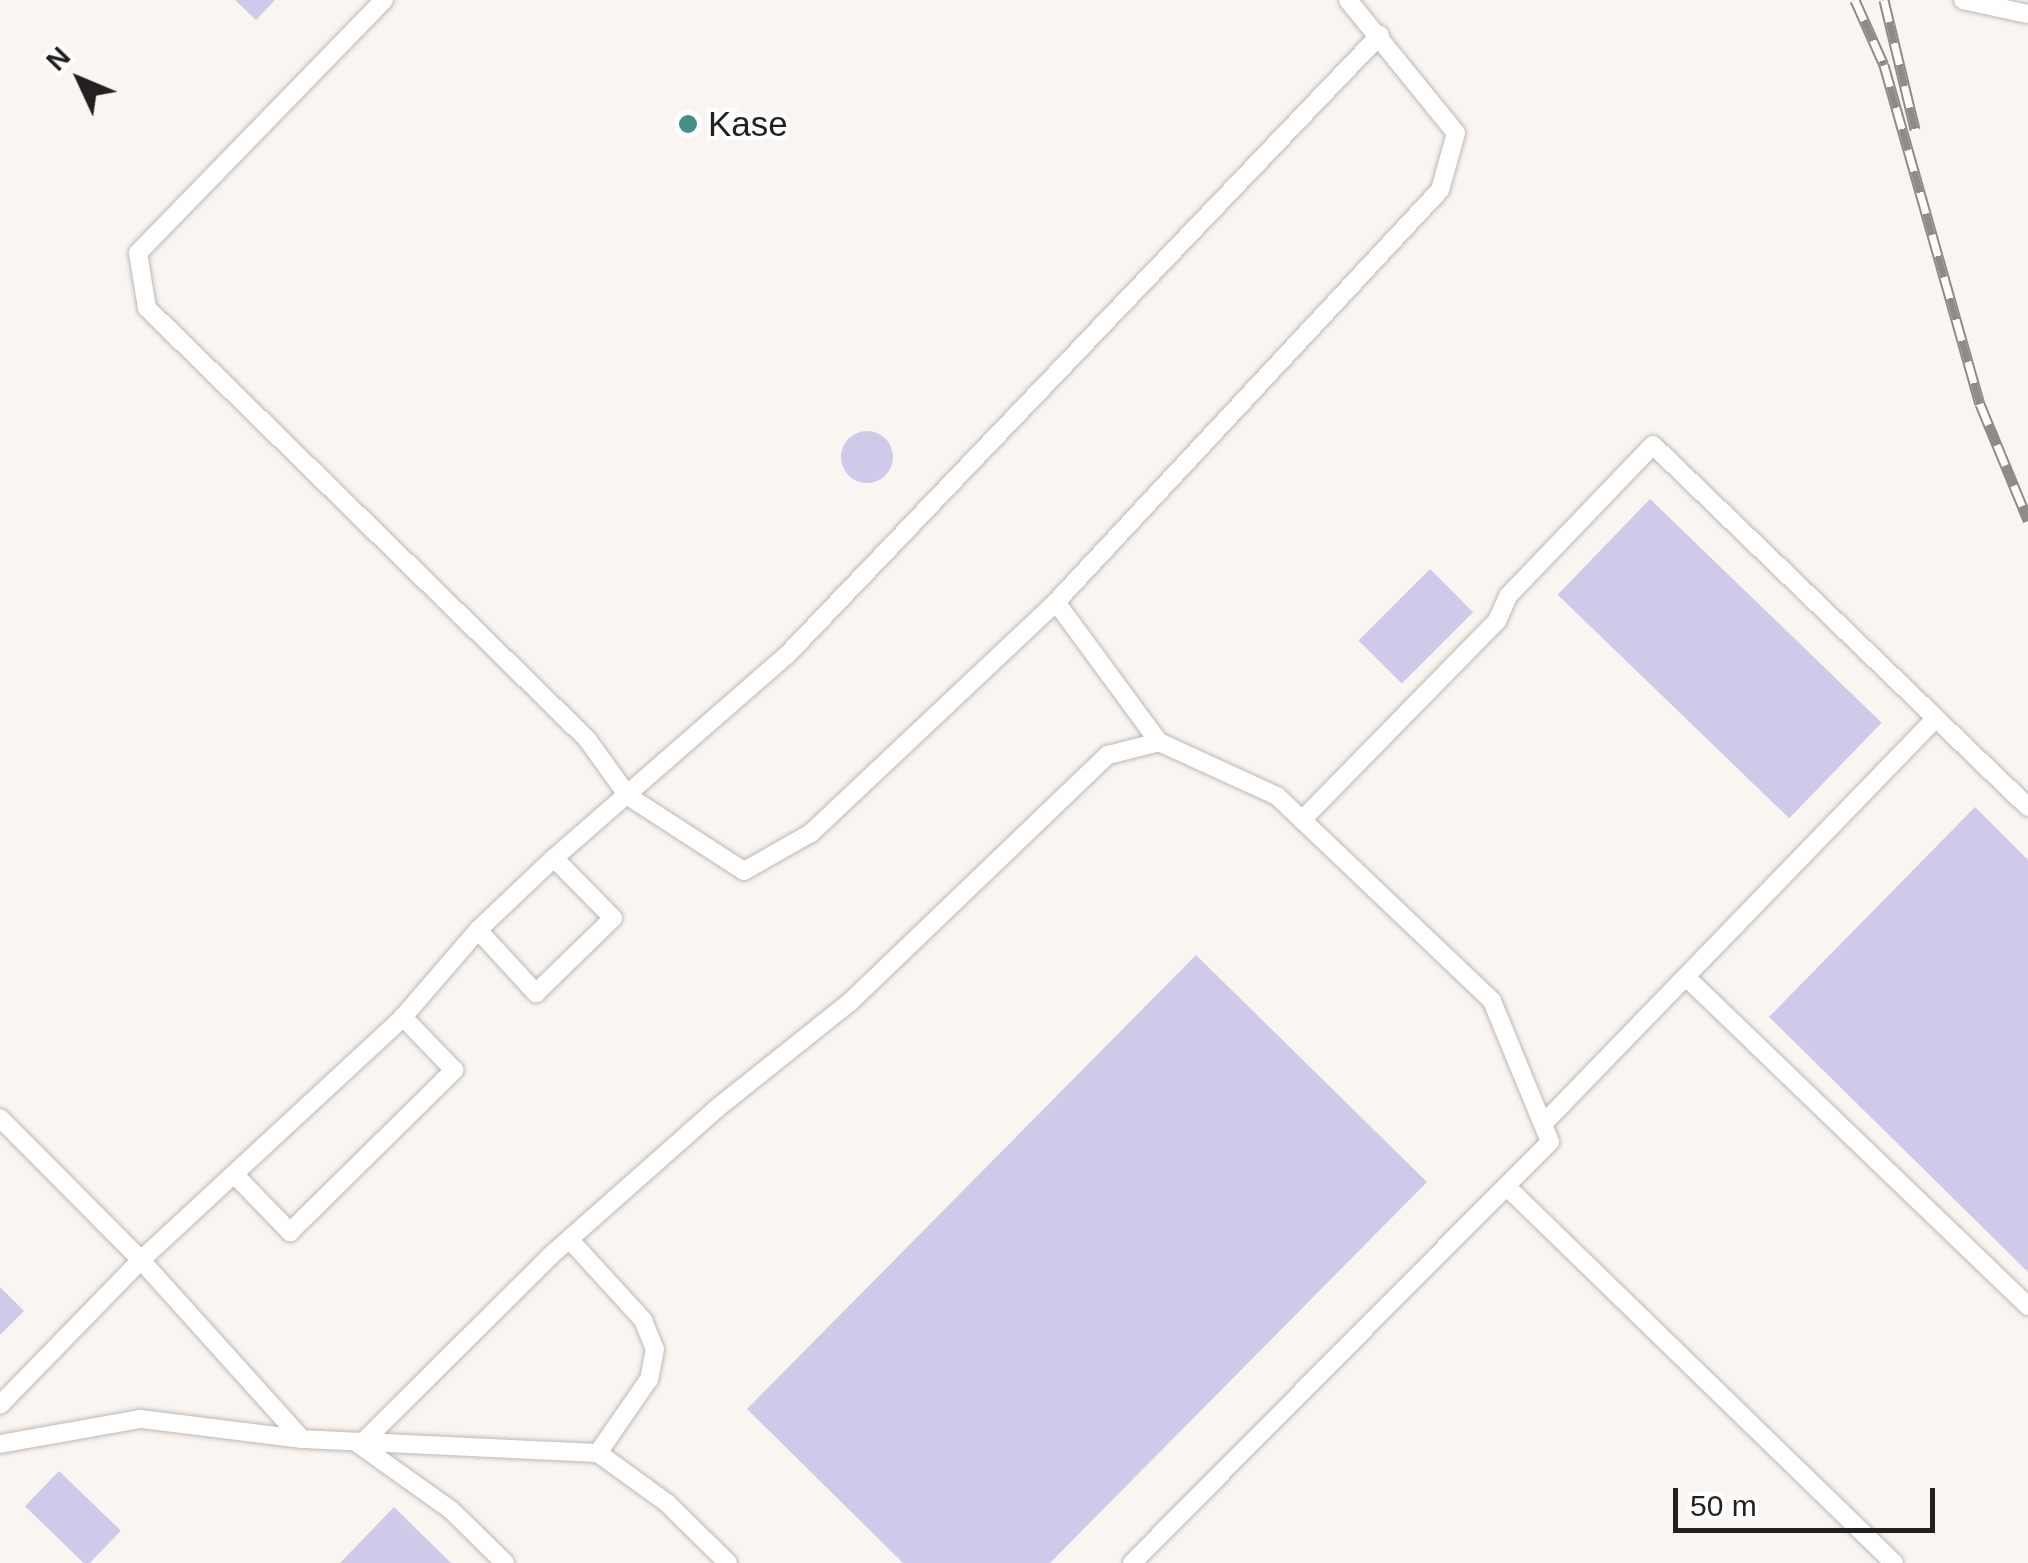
<!DOCTYPE html>
<style>
body{margin:0}
#map{position:relative;width:2028px;height:1563px;overflow:hidden;background:#faf5f1;font-family:Arial,sans-serif}
div>[style]{position:absolute}
.building>*{inset:0;background:#cfc9ea;transform-origin:0 0}
.round{border-radius:50%}
.roads{filter:drop-shadow(0 0 2px #bdb8b4) drop-shadow(0 0 2px #bdb8b4)}
.service>*{height:18px;margin:-9px;padding:0 9px;transform-origin:9px;border-radius:9px;background:#fff}
.rail>*{height:11px;margin-top:-5.5px;transform-origin:0;background:repeating-linear-gradient(90deg,#fff 0 22px,#8e8b88 0 44px);box-sizing:border-box;border-block:2px solid #8e8b88}
.dots>*{width:28px;height:28px;translate:-50% -50%;box-sizing:border-box;border:5px solid #fff;border-radius:50%}
span{translate:-50% -50%;white-space:nowrap;text-align:center;line-height:1.15;-webkit-text-stroke:8px #fff;paint-order:stroke}
.poi-label{font-size:35px;color:#232120}
.left{translate:0 -50%;text-align:left}
.north{position:absolute;left:30px;top:30px;width:100px;height:100px;-webkit-text-stroke:8px #fff;paint-order:stroke;rotate:314deg;font-size:28px;font-weight:700;line-height:40px;text-align:center;color:#232120}
.north::after{content:'';display:block;margin:auto;width:35px;height:45px;background:#232120;clip-path:polygon(50% 0,100% 100%,50% 72%,0 100%)}
.scale{position:absolute;left:1673px;top:1488px;width:262px;height:45px;box-sizing:border-box;border:5px solid #232120;border-top:0;padding-left:12px;font-size:30px;line-height:35px;white-space:nowrap;color:#232120;-webkit-text-stroke:8px #fff;paint-order:stroke}
</style>
<div id="map">
<div class="building">
<div style="clip-path:polygon(235px 0,275px 0,256px 20px)"></div>
<div class="round" style="left:841px;top:431px;width:52px;height:52px"></div>
<div style="left:1650px;top:499px;width:322px;height:133px;rotate:44deg"></div>
<div style="left:1430px;top:569px;width:61px;height:101px;rotate:45deg"></div>
<div style="clip-path:polygon(1975px 807px,2028px 860px,2028px 1272px,1769px 1017px)"></div>
<div style="clip-path:polygon(1196px 955px,1427px 1182px,1050px 1563px,903px 1563px,747px 1409px)"></div>
<div style="clip-path:polygon(0 1287px,24px 1311px,0 1335px)"></div>
<div style="left:59px;top:1471px;width:86px;height:49px;rotate:44deg"></div>
<div style="clip-path:polygon(394px 1507px,451px 1563px,340px 1563px)"></div>
</div>
<div class="roads">
<div class="service">
<div style="left:384px;top:0;width:353px;rotate:134.2deg"></div>
<div style="left:138px;top:253px;width:56px;rotate:80.7deg"></div>
<div style="left:147px;top:308px;width:616px;rotate:44.41deg"></div>
<div style="left:587px;top:739px;width:70px;rotate:54.3deg"></div>
<div style="left:628px;top:796px;width:138px;rotate:32.9deg"></div>
<div style="left:744px;top:871px;width:77px;rotate:-29.6deg"></div>
<div style="left:811px;top:833px;width:337px;rotate:-43.3deg"></div>
<div style="left:1056px;top:602px;width:563px;rotate:-47.01deg"></div>
<div style="left:1440px;top:190px;width:59px;rotate:-74.3deg"></div>
<div style="left:1456px;top:133px;width:171px;rotate:-129.1deg"></div>
<div style="left:1963px;top:0;width:66px;rotate:12.2deg"></div>
<div style="left:1056px;top:602px;width:174px;rotate:53.7deg"></div>
<div style="left:1302px;top:820px;width:279px;rotate:-45.6deg"></div>
<div style="left:1497px;top:621px;width:27px;rotate:-66deg"></div>
<div style="left:1508px;top:596px;width:209px;rotate:-46.2deg"></div>
<div style="left:1653px;top:445px;width:521px;rotate:43.99deg"></div>
<div style="left:478px;top:930px;width:86px;rotate:47.4deg"></div>
<div style="left:536px;top:993px;width:107px;rotate:-44.2deg"></div>
<div style="left:613px;top:918px;width:84px;rotate:-134.5deg"></div>
<div style="left:1686px;top:977px;width:475px;rotate:43.9deg"></div>
<div style="left:0;top:1118px;width:200px;rotate:45.2deg"></div>
<div style="left:141px;top:1260px;width:202px;rotate:134.2deg"></div>
<div style="left:1543px;top:1124px;width:565px;rotate:-45.93deg"></div>
<div style="left:234px;top:1174px;width:81px;rotate:46deg"></div>
<div style="left:290px;top:1232px;width:231px;rotate:-44.6deg"></div>
<div style="left:454px;top:1070px;width:74px;rotate:-133.9deg"></div>
<div style="left:1506px;top:1186px;width:541px;rotate:44.18deg"></div>
<div style="left:570px;top:1240px;width:108px;rotate:47.6deg"></div>
<div style="left:643px;top:1320px;width:31px;rotate:68deg"></div>
<div style="left:655px;top:1349px;width:31px;rotate:101deg"></div>
<div style="left:649px;top:1379px;width:90px;rotate:124.6deg"></div>
<div style="left:0;top:1444px;width:143px;rotate:-10.1deg"></div>
<div style="left:141px;top:1419px;width:162px;rotate:7.1deg"></div>
<div style="left:505px;top:1563px;width:76px;rotate:-135.5deg"></div>
<div style="left:451px;top:1510px;width:112px;rotate:-144.5deg"></div>
<div style="left:360px;top:1445px;width:267px;rotate:-44.8deg"></div>
<div style="left:549px;top:1257px;width:223px;rotate:-41.5deg"></div>
<div style="left:716px;top:1109px;width:170px;rotate:-38.6deg"></div>
<div style="left:849px;top:1003px;width:359px;rotate:-43.8deg"></div>
<div style="left:1108px;top:755px;width:53px;rotate:-14.3deg"></div>
<div style="left:1159px;top:742px;width:130px;rotate:24.6deg"></div>
<div style="left:1277px;top:796px;width:297px;rotate:43.6deg"></div>
<div style="left:1492px;top:1001px;width:152px;rotate:67.6deg"></div>
<div style="left:1550px;top:1142px;width:593px;rotate:134.8deg"></div>
<div style="left:728px;top:1563px;width:86px;rotate:-135.5deg"></div>
<div style="left:667px;top:1503px;width:85px;rotate:-144.1deg"></div>
<div style="left:598px;top:1453px;width:296px;rotate:-177.3deg"></div>
<div style="left:302px;top:1439px;width:241px;rotate:-132deg"></div>
<div style="left:141px;top:1260px;width:357px;rotate:-42.8deg"></div>
<div style="left:403px;top:1017px;width:115px;rotate:-49.2deg"></div>
<div style="left:478px;top:930px;width:105px;rotate:-43.5deg"></div>
<div style="left:554px;top:858px;width:309px;rotate:-41.1deg"></div>
<div style="left:787px;top:655px;width:858px;rotate:-46.28deg"></div>
</div>
</div>
<div class="rail">
<div style="left:1855px;top:0;width:71px;rotate:66deg"></div>
<div style="left:1884px;top:65px;width:352px;rotate:74.2deg"></div>
<div style="left:1980px;top:404px;width:126px;rotate:67.5deg"></div>
<div style="left:1884px;top:0;width:133px;rotate:76.5deg"></div>
</div>
<div class="dots">
<div style="left:688px;top:124px;background:#468d86"></div>
</div>
<div class="poi-label">
<span class="left" style="left:708px;top:124px">Kase</span>
</div>
<div class="north">N</div>
<div class="scale">50 m</div>
</div>
